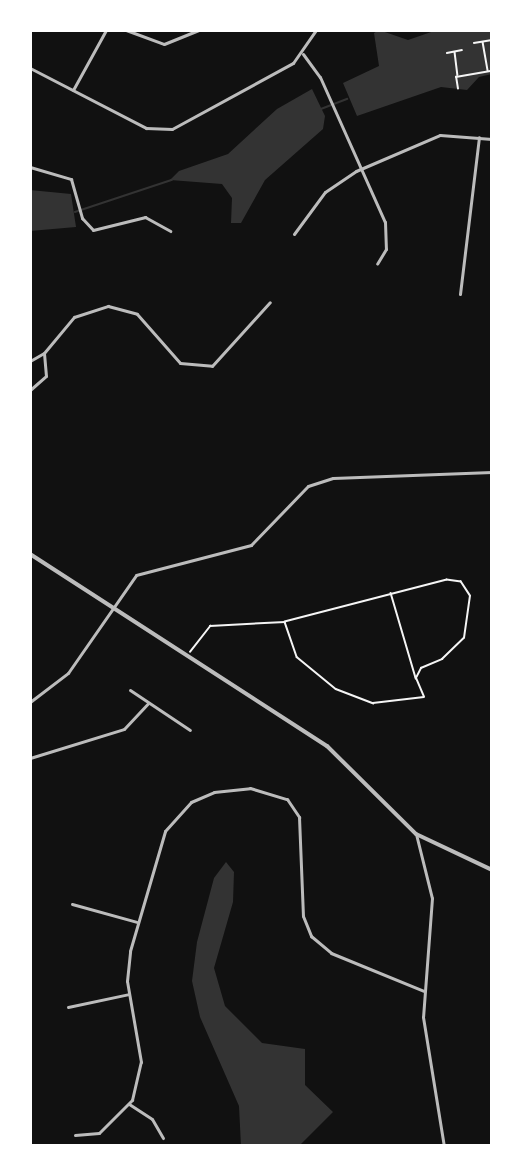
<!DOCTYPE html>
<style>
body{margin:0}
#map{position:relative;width:522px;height:1176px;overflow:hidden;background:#111;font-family:"Golos Text",sans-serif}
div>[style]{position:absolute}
.water>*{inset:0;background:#333}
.stream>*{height:1.5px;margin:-0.75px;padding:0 0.75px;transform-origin:0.75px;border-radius:0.75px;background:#333}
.path>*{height:1.5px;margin:-0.75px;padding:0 0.75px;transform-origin:0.75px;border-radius:0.75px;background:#f5f5f5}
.minor>*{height:3px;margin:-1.5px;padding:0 1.5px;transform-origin:1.5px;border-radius:1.5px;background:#bcbcbc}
.tertiary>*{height:4px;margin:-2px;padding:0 2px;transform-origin:2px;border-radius:2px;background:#bcbcbc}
span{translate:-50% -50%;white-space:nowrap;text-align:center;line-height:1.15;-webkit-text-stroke:6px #fff;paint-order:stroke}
.frame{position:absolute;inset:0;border:32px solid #fff;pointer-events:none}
</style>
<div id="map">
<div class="water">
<div style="clip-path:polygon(379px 30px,408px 40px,437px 30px,492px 30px,492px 74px,479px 77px,467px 90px,441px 87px,357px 116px,343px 83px,379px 66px,374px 33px)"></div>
<div style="clip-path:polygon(312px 89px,325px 116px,323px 129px,265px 180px,241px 223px,231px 223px,232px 198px,222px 184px,170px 180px,179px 171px,228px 154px,277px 109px)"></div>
<div style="clip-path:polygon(30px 190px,71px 194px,76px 227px,30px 231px)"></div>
<div style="clip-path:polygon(226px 862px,234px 872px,233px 902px,214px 968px,225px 1006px,262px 1043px,305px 1049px,305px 1085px,333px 1112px,299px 1146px,241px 1146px,239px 1106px,200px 1017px,192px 981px,197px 942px,214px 878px)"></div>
</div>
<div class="stream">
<div style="left:321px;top:109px;width:28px;rotate:-21deg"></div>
<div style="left:75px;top:212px;width:102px;rotate:-18.3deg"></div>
</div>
<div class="path">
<div style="left:483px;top:42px;width:29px;rotate:80deg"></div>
<div style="left:474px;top:43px;width:18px;rotate:-9deg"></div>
<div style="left:455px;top:52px;width:23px;rotate:83deg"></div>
<div style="left:447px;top:53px;width:15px;rotate:-11deg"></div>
<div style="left:458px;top:89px;width:12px;rotate:-99deg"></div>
<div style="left:456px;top:77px;width:36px;rotate:-10deg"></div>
<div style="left:391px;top:593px;width:89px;rotate:73.6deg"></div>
<div style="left:190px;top:652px;width:33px;rotate:-52deg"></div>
<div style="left:210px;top:626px;width:75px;rotate:-3.1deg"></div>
<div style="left:285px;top:622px;width:37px;rotate:71deg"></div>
<div style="left:297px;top:657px;width:50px;rotate:39.4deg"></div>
<div style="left:336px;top:689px;width:40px;rotate:21deg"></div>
<div style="left:373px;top:703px;width:51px;rotate:-6.7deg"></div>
<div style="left:424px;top:697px;width:21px;rotate:-113deg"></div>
<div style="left:416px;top:678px;width:11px;rotate:-63deg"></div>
<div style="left:421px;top:668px;width:23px;rotate:-23deg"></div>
<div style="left:442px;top:659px;width:30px;rotate:-44deg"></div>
<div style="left:464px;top:638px;width:42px;rotate:-81.9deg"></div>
<div style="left:470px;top:596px;width:17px;rotate:-123deg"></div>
<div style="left:461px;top:582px;width:14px;rotate:-172deg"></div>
<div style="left:447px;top:580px;width:167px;rotate:165.5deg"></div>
</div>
<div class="minor">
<div style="left:126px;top:30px;width:40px;rotate:20.2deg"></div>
<div style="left:164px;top:44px;width:38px;rotate:-22deg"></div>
<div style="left:303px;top:54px;width:29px;rotate:54deg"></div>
<div style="left:320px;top:77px;width:159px;rotate:65.9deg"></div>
<div style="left:385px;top:222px;width:27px;rotate:88deg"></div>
<div style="left:386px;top:249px;width:17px;rotate:121deg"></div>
<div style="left:30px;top:68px;width:131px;rotate:27.3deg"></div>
<div style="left:146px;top:128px;width:26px;rotate:2deg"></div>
<div style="left:172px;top:129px;width:138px;rotate:-28.6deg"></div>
<div style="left:293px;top:63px;width:40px;rotate:-55.1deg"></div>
<div style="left:73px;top:90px;width:68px;rotate:-61.2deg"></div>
<div style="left:30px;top:167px;width:43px;rotate:16.3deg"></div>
<div style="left:71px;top:179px;width:41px;rotate:74.2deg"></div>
<div style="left:82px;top:218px;width:16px;rotate:47deg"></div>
<div style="left:93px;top:230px;width:54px;rotate:-14deg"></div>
<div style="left:145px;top:217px;width:29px;rotate:29deg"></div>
<div style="left:294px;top:234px;width:52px;rotate:-53.6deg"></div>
<div style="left:325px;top:192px;width:37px;rotate:-34deg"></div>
<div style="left:356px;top:171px;width:91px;rotate:-23.2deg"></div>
<div style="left:440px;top:135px;width:52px;rotate:4.4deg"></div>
<div style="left:460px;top:294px;width:158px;rotate:-83.1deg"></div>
<div style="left:30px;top:361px;width:16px;rotate:-30deg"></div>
<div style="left:44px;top:353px;width:47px;rotate:-50.2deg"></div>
<div style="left:74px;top:317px;width:36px;rotate:-18deg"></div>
<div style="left:108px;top:306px;width:30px;rotate:15deg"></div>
<div style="left:137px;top:314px;width:65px;rotate:48.7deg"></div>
<div style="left:180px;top:363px;width:32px;rotate:5deg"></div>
<div style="left:212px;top:366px;width:86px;rotate:-47.8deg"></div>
<div style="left:30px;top:390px;width:21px;rotate:-41deg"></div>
<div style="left:46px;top:376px;width:22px;rotate:-95deg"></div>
<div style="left:130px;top:690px;width:72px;rotate:33.7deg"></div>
<div style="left:30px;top:702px;width:48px;rotate:-37.3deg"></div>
<div style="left:68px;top:673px;width:119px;rotate:-55.2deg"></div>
<div style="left:136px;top:575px;width:119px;rotate:-14.6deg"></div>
<div style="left:251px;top:545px;width:82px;rotate:-46deg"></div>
<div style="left:308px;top:486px;width:26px;rotate:-18deg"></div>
<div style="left:333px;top:478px;width:159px;rotate:-2.2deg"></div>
<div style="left:30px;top:758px;width:98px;rotate:-17.1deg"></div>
<div style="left:124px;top:729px;width:35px;rotate:-47deg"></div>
<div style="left:416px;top:834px;width:66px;rotate:76deg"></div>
<div style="left:432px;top:898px;width:119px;rotate:94.3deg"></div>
<div style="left:423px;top:1017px;width:131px;rotate:80.8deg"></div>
<div style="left:72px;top:904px;width:67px;rotate:15.5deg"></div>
<div style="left:68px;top:1007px;width:62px;rotate:-12deg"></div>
<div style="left:129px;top:1104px;width:27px;rotate:33deg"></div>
<div style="left:152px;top:1119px;width:22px;rotate:60deg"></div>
<div style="left:75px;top:1135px;width:24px;rotate:-5deg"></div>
<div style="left:99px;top:1133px;width:47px;rotate:-45deg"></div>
<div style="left:132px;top:1100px;width:39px;rotate:-77deg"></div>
<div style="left:141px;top:1062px;width:82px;rotate:-99.8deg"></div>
<div style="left:127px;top:981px;width:30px;rotate:-84deg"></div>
<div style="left:130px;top:951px;width:125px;rotate:-73.7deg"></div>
<div style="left:165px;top:831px;width:39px;rotate:-48deg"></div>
<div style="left:191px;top:802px;width:25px;rotate:-23deg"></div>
<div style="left:214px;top:792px;width:36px;rotate:-6deg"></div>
<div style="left:250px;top:788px;width:39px;rotate:17deg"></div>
<div style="left:287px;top:799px;width:22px;rotate:56deg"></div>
<div style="left:299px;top:817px;width:99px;rotate:87.7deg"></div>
<div style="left:303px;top:916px;width:22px;rotate:68deg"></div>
<div style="left:311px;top:936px;width:26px;rotate:40deg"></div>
<div style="left:331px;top:953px;width:100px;rotate:22.2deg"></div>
</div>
<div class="tertiary">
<div style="left:30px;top:554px;width:354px;rotate:32.9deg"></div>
<div style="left:327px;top:746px;width:125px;rotate:44.7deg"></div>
<div style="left:416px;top:834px;width:84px;rotate:25.3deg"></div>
</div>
<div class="frame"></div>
</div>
